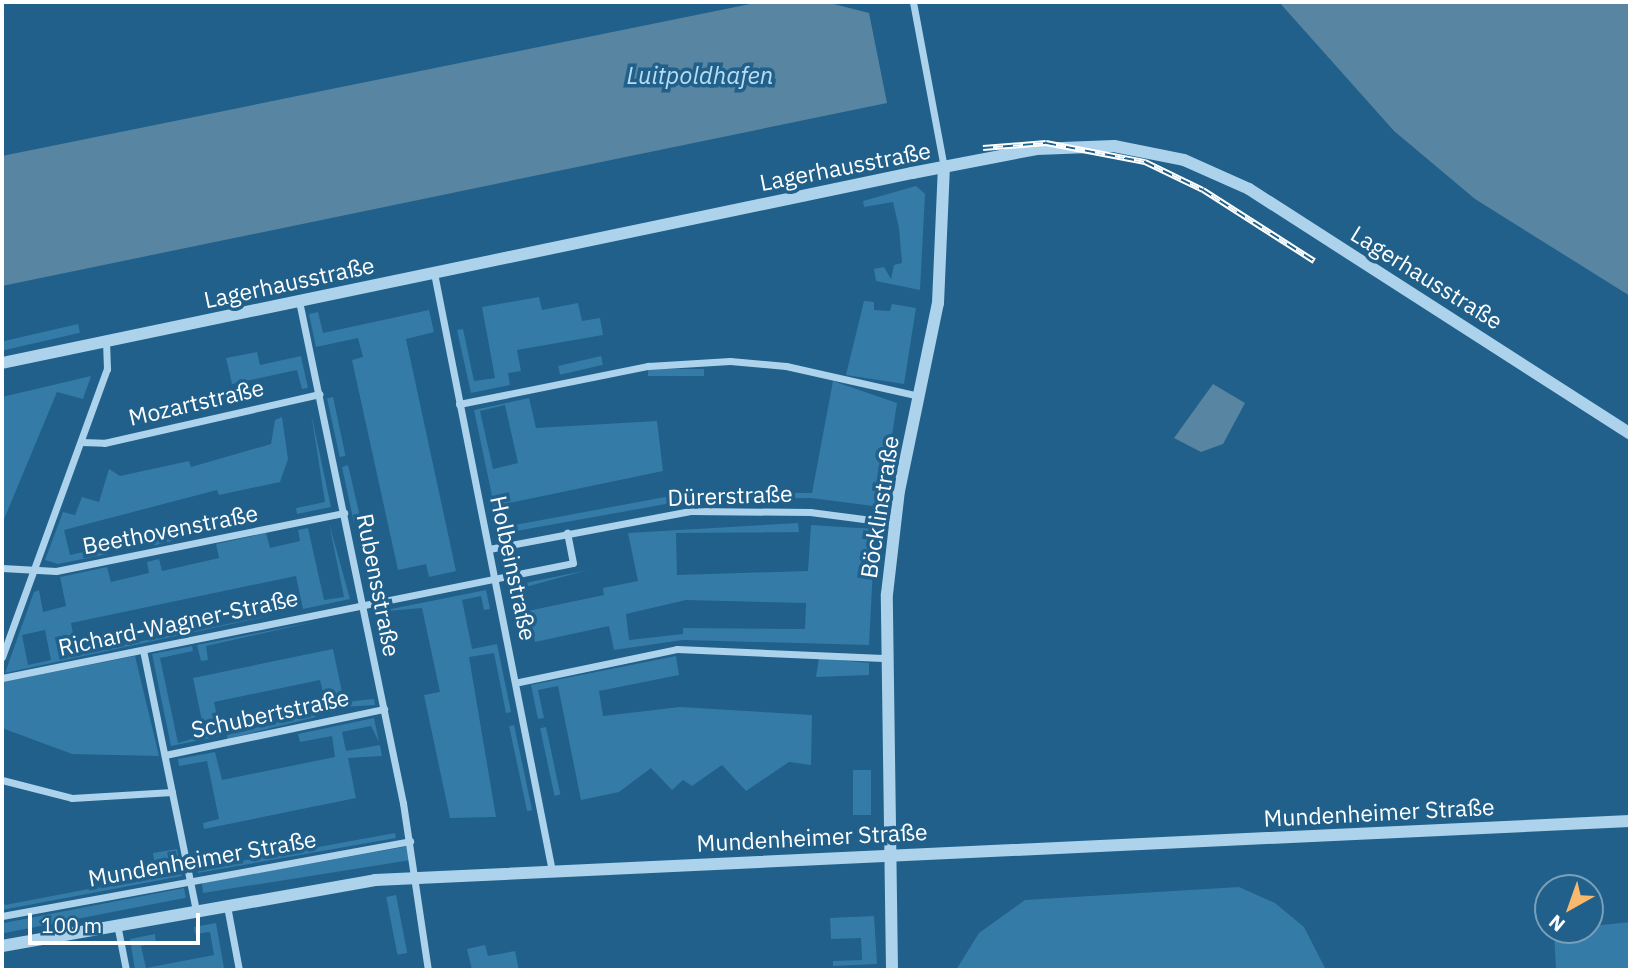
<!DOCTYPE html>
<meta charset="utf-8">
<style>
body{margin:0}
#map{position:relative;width:1632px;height:972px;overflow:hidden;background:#20608a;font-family:"IBM Plex Sans",sans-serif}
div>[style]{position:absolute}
.green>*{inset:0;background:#347ba7;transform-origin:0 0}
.water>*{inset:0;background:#5885a1}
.minor>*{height:7px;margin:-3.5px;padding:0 3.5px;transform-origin:3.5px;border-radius:3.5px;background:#acd3eb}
.tertiary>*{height:12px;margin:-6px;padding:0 6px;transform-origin:6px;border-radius:6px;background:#acd3eb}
.rail>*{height:6px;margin-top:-3px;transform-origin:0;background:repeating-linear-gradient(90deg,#20608a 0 10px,#fff 0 20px);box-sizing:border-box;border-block:2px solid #fff}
span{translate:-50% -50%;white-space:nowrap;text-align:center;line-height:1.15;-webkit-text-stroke:7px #20608a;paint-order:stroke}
.street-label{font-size:23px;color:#fff}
.water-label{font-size:24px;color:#b8dcf2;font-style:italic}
.frame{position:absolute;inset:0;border:4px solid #fff;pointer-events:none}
.north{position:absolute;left:1534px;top:874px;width:70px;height:70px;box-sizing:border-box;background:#20608a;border:2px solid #79a0b9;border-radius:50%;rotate:220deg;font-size:19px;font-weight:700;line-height:28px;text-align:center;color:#fff}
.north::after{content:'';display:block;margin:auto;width:24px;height:32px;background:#f8b96d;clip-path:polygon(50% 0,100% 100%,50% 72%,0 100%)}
.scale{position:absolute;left:28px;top:913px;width:172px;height:32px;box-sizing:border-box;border:4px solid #fff;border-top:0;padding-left:9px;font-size:21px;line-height:24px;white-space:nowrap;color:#fff;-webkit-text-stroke:5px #20608a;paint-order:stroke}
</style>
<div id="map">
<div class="green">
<div style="clip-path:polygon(916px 186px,925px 194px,920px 290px,876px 281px,874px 269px,884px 267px,891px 279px,894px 265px,902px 263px,899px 228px,893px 202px,864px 207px,863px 201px)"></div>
<div style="clip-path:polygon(539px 297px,542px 310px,578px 303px,582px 321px,600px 318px,603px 335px,517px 350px,521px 371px,508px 373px,510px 385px,471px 393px,457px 330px,463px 329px,474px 381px,495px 378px,482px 307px)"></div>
<div style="clip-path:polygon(864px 301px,874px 302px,874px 310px,890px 311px,892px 304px,916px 308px,904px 384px,846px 375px)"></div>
<div style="clip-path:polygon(429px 310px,434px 332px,406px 339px,456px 571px,429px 577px,426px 564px,398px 570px,352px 360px,363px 357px,358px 338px,316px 347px,309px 314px,318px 312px,323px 333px)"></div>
<div style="left:78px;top:324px;width:9px;height:78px;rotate:77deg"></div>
<div style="clip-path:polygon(257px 352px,260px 365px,301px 356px,308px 388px,302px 389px,297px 370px,232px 384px,226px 358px)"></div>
<div style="left:601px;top:356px;width:9px;height:44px;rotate:77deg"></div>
<div style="left:704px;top:369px;width:7px;height:56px;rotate:90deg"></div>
<div style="clip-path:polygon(91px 376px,83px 399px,57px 392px,2px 524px,2px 397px)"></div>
<div style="clip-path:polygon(833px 381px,897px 403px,881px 507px,811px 498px,686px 500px,686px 492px,812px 493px)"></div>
<div style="left:333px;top:397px;width:60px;height:6px;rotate:78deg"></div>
<div style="clip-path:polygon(evenodd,529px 398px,536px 428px,657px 421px,663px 471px,500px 505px,504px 527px,676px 495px,677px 502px,500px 534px,474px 410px,529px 398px,505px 405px,518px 463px,493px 469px,480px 411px,505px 405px)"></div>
<div style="clip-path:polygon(311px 413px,331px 507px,297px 514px,296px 508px,325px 502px)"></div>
<div style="clip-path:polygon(282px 417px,288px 459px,280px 482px,219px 495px,217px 490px,64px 530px,70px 555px,106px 547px,108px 554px,58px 564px,45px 560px,63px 512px,75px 515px,82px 497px,99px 502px,109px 469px,120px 476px,189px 461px,191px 467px,271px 444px,275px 420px)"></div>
<div style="clip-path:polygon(348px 465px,361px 521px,354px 523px,342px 467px)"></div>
<div style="clip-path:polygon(evenodd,329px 523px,350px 599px,303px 609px,296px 576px,71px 623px,77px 654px,283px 613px,5px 673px,34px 592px,39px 590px,43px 612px,66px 606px,60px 577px,107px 567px,111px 582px,149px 573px,147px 562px,159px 559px,162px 571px,219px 558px,216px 544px,266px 533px,270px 548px,300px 541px,298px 530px,308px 528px,324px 600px,344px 597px,329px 523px,45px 630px,51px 660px,28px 665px,22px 635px,45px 630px)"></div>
<div style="clip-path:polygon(evenodd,798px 523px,799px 532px,676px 533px,677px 575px,808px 571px,811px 525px,875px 529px,869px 645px,683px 640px,614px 650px,609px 626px,535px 642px,532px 626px,520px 628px,511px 586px,588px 570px,518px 589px,523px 612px,604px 595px,603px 588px,638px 581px,628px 533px,798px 523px,686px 600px,806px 603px,805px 629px,683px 628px,683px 634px,629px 640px,626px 614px,686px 600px)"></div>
<div style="left:203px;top:525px;width:8px;height:53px;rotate:76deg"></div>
<div style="clip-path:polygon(486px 590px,490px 609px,484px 610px,481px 596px,462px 600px,472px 649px,497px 644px,511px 712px,506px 713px,494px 653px,469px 657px,496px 817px,450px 818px,424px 695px,440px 692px,422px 608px,376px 612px)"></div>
<div style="clip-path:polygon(318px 621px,206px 646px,208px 660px,201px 661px,197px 645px)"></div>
<div style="clip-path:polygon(192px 646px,193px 651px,160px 658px,178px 743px,205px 735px,193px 678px,333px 649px,344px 702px,374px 699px,375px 705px,327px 708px,320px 680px,214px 702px,221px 736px,171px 746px,152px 654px)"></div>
<div style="clip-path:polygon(135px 656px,159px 756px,72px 754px,2px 728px,2px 682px)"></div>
<div style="clip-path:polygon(676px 656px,679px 675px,599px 691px,603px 716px,680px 707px,812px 715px,811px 765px,789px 762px,746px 791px,722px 765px,692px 786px,683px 780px,672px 790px,651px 768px,619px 792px,581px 800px,558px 686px,538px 690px,544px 718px,538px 719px,531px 685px)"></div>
<div style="clip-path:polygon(819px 658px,869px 663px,869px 675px,816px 677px)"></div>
<div style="left:315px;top:713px;width:4px;height:91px;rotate:76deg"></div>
<div style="clip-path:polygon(374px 718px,379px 742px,371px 726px,342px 732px,346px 751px,380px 745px,382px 756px,348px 758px,356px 798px,204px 829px,203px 823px,219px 819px,207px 761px,179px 766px,178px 759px,215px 752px,222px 780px,335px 757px,332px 736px,300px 742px,298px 734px)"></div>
<div style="left:514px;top:725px;width:87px;height:5px;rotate:78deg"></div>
<div style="left:546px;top:727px;width:69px;height:6px;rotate:78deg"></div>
<div style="left:853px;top:770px;width:18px;height:45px"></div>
<div style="clip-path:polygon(395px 833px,396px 838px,198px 873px,197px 869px)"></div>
<div style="clip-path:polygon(409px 846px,411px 860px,203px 893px,202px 883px)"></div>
<div style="clip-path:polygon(177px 849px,182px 876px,2px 910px,2px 899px,5px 905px,157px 876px,153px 853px)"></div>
<div style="clip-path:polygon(1239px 887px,1275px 903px,1304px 927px,1326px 970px,956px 970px,979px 933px,1025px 900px)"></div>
<div style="left:184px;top:888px;width:10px;height:185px;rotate:79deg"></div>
<div style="left:396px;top:895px;width:59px;height:10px;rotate:79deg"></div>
<div style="clip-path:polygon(874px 916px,877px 964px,833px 966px,833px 961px,862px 960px,861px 938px,831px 939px,830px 918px)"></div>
<div style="clip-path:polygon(1630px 922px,1630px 970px,1556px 970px,1554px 930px)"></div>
<div style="clip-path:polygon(216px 923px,224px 968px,135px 970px,130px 939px,155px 934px,156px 943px,141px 946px,146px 968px,214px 955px,210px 932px,195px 934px,194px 927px)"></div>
<div style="clip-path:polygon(485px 945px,488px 956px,515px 951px,519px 970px,472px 970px,467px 949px)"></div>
</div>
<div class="water">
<div style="clip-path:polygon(760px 2px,826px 2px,869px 13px,887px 103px,2px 286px,2px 156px)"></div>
<div style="clip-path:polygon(1279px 2px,1630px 2px,1630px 296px,1475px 199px,1394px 131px)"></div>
<div style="clip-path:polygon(1213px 384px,1245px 403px,1223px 444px,1201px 452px,1174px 438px)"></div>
</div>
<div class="minor">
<div style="left:913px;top:2px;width:168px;rotate:79.4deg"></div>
<div style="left:434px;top:273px;width:610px;rotate:78.84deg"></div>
<div style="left:299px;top:301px;width:513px;rotate:78.3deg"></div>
<div style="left:403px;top:803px;width:169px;rotate:81.5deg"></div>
<div style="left:459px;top:404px;width:193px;rotate:-11.4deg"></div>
<div style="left:648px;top:366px;width:82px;rotate:-3.5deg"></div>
<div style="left:730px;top:361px;width:56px;rotate:5.1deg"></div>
<div style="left:786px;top:366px;width:136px;rotate:12.7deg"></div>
<div style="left:81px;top:442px;width:23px;rotate:2deg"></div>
<div style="left:104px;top:443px;width:221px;rotate:-12.8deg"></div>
<div style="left:489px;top:549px;width:205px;rotate:-10.7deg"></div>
<div style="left:690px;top:511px;width:120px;rotate:0.5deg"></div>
<div style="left:810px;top:512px;width:85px;rotate:7.5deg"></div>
<div style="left:2px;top:568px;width:54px;rotate:3.2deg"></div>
<div style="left:56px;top:571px;width:294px;rotate:-11.4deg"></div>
<div style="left:143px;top:650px;width:265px;rotate:78.5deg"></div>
<div style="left:2px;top:657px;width:307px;rotate:-70deg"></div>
<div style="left:107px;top:369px;width:28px;rotate:-92deg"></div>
<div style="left:2px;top:678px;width:582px;rotate:-11.39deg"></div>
<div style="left:573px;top:563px;width:31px;rotate:-101deg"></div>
<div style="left:519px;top:682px;width:161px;rotate:-11.8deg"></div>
<div style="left:677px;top:649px;width:206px;rotate:2.5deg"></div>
<div style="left:165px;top:755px;width:224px;rotate:-11.9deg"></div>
<div style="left:2px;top:780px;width:72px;rotate:14.4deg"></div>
<div style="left:72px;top:798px;width:100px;rotate:-3.4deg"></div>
<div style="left:227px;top:906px;width:65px;rotate:79.4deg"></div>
<div style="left:2px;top:916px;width:415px;rotate:-10.4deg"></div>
<div style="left:117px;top:924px;width:47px;rotate:78.9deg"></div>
</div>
<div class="tertiary">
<div style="left:2px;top:363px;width:930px;rotate:-11.79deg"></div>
<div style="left:912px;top:173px;width:127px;rotate:-10.9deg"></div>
<div style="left:1037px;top:149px;width:77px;rotate:-2.2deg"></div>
<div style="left:1114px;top:146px;width:71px;rotate:11.3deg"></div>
<div style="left:1184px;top:160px;width:71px;rotate:24deg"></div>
<div style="left:1249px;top:189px;width:453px;rotate:32.7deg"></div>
<div style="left:2px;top:946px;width:379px;rotate:-10deg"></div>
<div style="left:375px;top:880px;width:1256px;rotate:-2.69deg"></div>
<div style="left:892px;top:970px;width:376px;rotate:-90.8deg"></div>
<div style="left:887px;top:594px;width:104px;rotate:-83.4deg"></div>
<div style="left:899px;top:491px;width:192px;rotate:-78.3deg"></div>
<div style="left:938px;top:303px;width:135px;rotate:-87.5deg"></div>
</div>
<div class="rail">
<div style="left:983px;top:148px;width:63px;rotate:-4.5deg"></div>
<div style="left:1046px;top:143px;width:101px;rotate:10.9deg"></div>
<div style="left:1145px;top:162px;width:64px;rotate:25.8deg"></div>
<div style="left:1203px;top:190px;width:132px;rotate:32.6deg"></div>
</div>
<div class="street-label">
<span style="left:845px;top:166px;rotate:-11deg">Lagerhausstraße</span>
<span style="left:1427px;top:277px;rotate:32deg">Lagerhausstraße</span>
<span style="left:289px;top:282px;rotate:-12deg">Lagerhausstraße</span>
<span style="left:196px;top:402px;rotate:-13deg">Mozartstraße</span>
<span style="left:730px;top:495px;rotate:-2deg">Dürerstraße</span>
<span style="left:879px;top:507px;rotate:-81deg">Böcklinstraße</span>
<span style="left:170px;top:529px;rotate:-11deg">Beethovenstraße</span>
<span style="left:514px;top:568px;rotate:78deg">Holbeinstraße</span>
<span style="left:379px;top:585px;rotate:79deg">Rubensstraße</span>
<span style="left:178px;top:622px;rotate:-12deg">Richard-Wagner-Straße</span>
<span style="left:270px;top:713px;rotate:-12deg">Schubertstraße</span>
<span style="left:1379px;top:812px;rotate:-3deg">Mundenheimer Straße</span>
<span style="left:812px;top:837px;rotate:-3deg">Mundenheimer Straße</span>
<span style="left:202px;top:858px;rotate:-10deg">Mundenheimer Straße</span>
</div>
<div class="water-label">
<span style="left:700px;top:76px">Luitpoldhafen</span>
</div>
<div class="frame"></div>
<div class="north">N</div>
<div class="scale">100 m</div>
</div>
